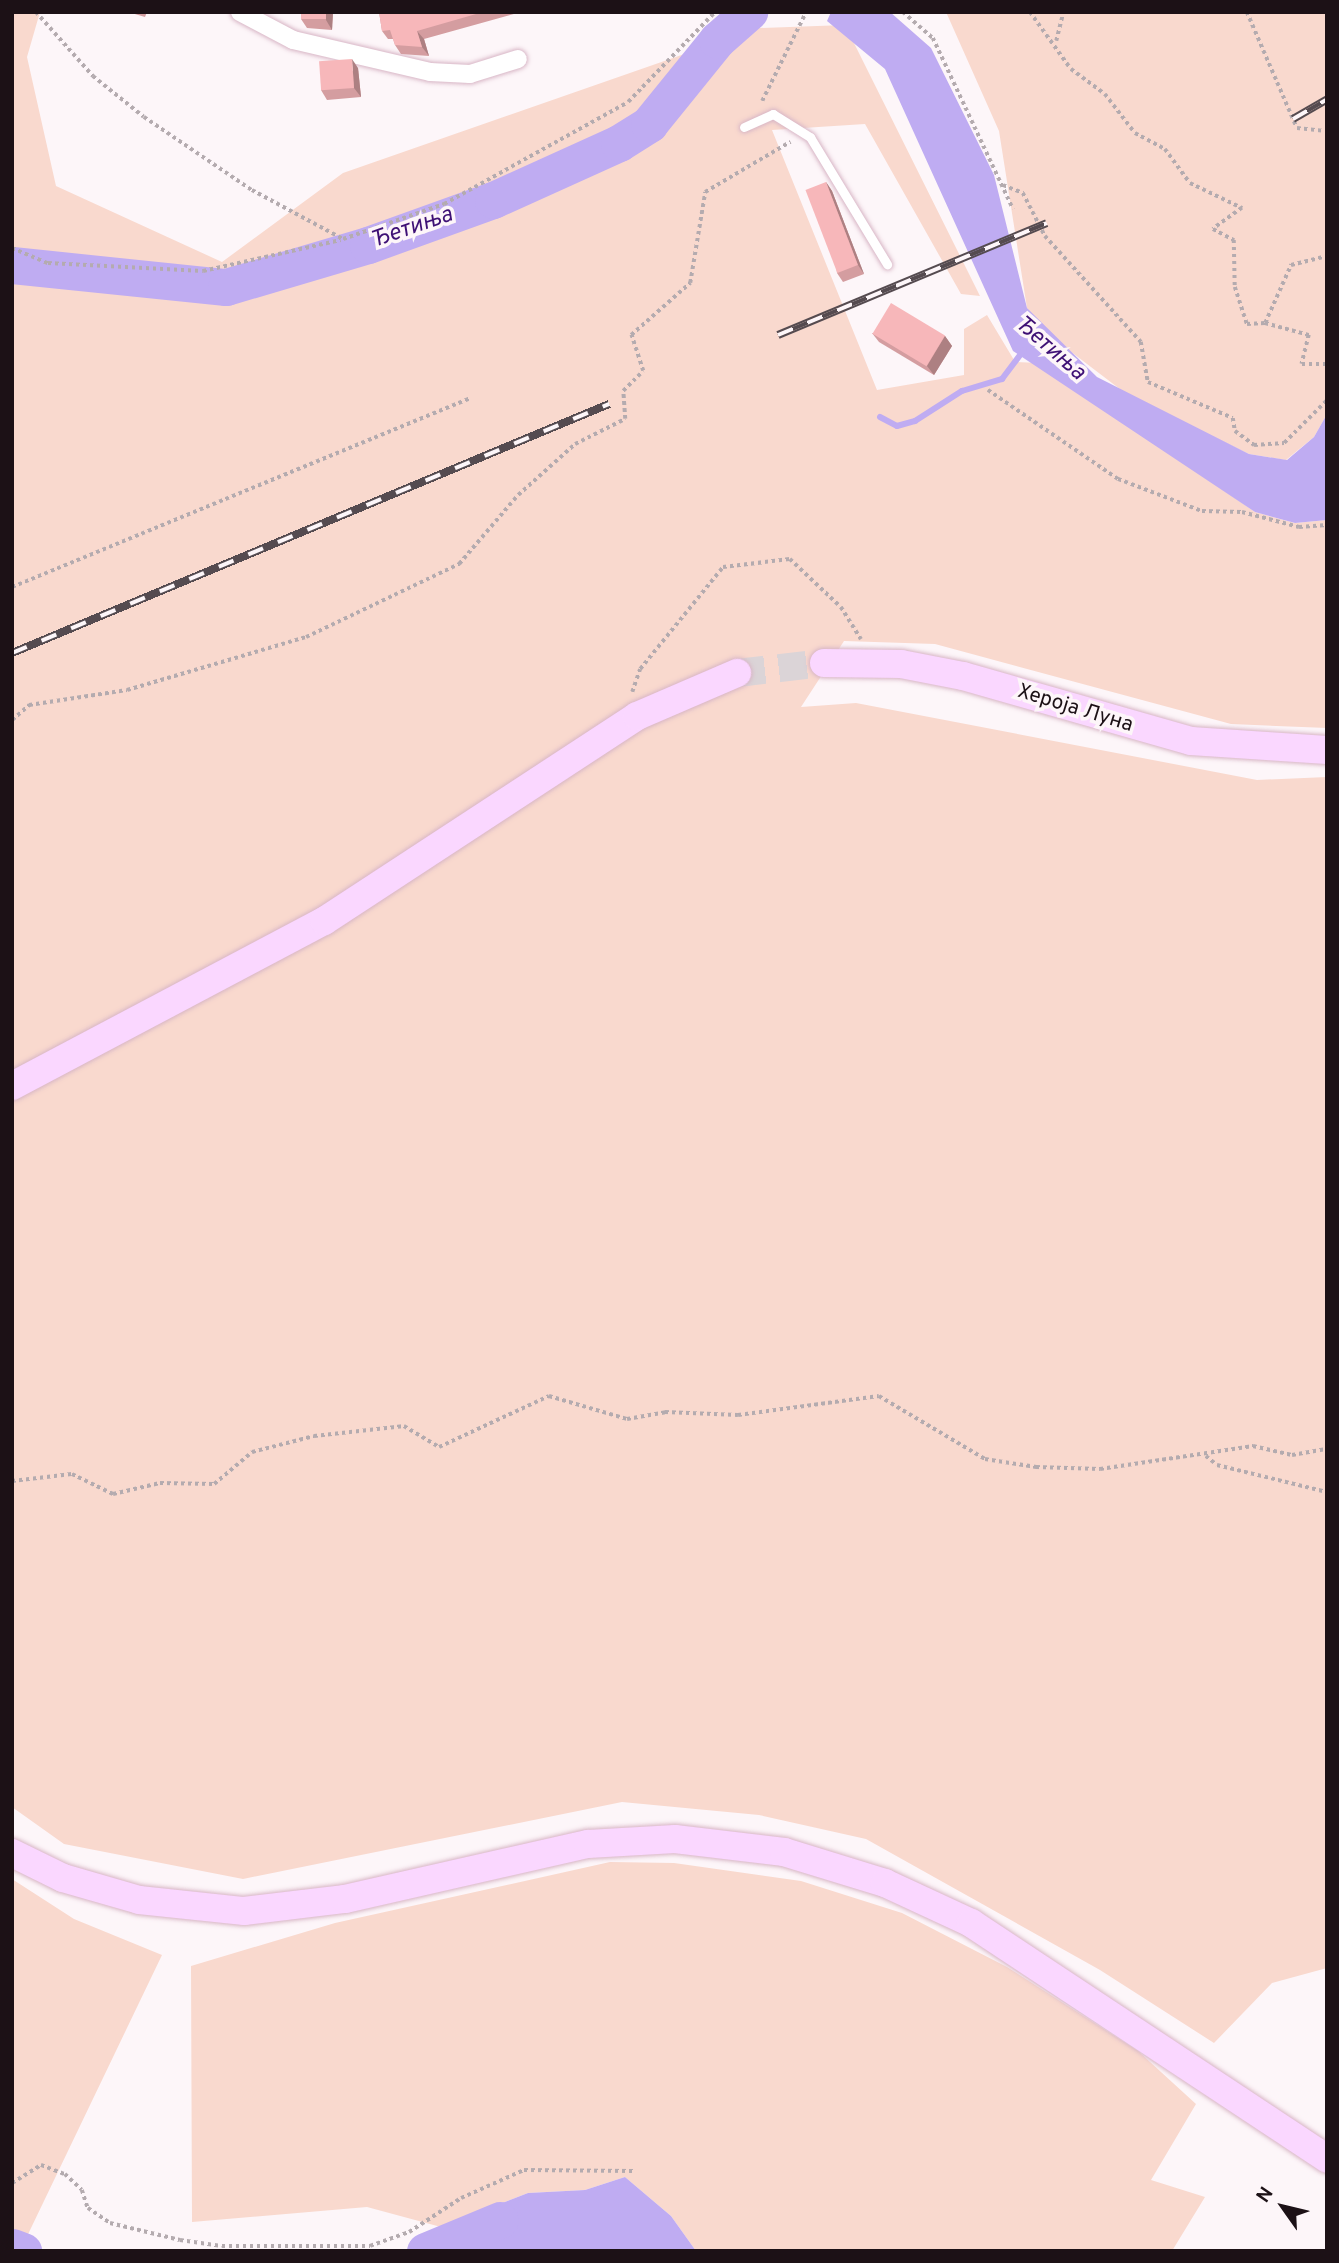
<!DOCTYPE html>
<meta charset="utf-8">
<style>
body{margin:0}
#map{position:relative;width:1339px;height:2263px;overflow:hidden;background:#fdf6f9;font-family:Overpass,sans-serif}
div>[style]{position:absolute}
.green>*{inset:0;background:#f9d9ce}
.water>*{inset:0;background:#bfacf2}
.stream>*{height:6px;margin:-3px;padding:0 3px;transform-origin:3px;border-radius:3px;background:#bfacf2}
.river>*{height:37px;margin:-18.5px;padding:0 18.5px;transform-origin:18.5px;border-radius:18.5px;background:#bfacf2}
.primary-tunnel>*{height:28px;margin-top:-14px;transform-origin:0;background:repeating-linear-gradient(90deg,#dbd4d7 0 28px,transparent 0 42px)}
.path>*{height:3.5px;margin-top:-1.75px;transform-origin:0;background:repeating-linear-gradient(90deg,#b4abaf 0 3.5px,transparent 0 7px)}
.roads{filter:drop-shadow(0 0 2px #d8b6c6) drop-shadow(0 0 2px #d8b6c6)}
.lane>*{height:9px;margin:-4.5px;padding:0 4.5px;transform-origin:4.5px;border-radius:4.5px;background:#fff}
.street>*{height:18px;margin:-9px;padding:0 9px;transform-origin:9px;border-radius:9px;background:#fff}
.primary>*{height:28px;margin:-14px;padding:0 14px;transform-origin:14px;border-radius:14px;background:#fad7ff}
.rail>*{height:8px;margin-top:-4px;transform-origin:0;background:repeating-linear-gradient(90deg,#fdf6f9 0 16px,#554b50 0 32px);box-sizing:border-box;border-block:2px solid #554b50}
.wall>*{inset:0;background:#d49da0}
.shaded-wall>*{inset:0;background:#ad8082}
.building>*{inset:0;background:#f7b7ba;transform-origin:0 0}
span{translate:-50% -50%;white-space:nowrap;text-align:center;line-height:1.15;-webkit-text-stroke:7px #fdf6f9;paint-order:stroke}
.street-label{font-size:21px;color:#1c1116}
.water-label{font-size:23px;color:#3e1075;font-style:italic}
.frame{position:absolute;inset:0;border:14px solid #1c1116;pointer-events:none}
.north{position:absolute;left:1248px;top:2172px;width:70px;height:70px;-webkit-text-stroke:5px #fdf6f9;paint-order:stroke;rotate:304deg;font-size:19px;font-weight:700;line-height:28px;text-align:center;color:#1c1116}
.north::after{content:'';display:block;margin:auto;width:24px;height:32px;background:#1c1116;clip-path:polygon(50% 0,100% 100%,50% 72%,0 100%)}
</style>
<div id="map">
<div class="green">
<div style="clip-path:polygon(12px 12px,40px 12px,27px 57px,56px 186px,222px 262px,343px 173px,759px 28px,845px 25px,980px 296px,961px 294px,865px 124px,772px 130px,877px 390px,964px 375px,964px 329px,987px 315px,1014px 360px,1006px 374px,1016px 362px,1039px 363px,1255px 512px,1295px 523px,1327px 520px,1327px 728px,1231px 724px,935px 644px,844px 641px,801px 707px,856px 703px,1257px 780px,1327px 777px,1327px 1968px,1272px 1983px,1214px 2043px,1100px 1970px,866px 1839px,759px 1815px,622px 1802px,243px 1879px,64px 1844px,12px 1807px)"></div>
<div style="clip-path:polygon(946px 12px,1327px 12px,1327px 414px,1314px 437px,1286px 460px,1249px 454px,1129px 396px,1049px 335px,1027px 308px,999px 131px)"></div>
<div style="clip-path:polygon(610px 1862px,674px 1863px,801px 1881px,902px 1913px,1007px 1967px,1138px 2051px,1196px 2104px,1151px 2180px,1205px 2197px,1172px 2251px,696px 2251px,671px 2216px,625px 2177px,585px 2190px,528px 2193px,441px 2227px,367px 2207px,192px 2222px,191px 1966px,335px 1923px)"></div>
<div style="clip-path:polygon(12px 1879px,74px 1919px,162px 1955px,20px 2251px,12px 2251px)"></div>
</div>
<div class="water">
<div style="clip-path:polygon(831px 12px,890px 12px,931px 48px,994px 175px,1027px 308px,1097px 377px,1249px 454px,1287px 460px,1314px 437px,1327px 414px,1327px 520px,1295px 523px,1255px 512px,1013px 351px,885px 69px,827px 21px)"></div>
<div style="clip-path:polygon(625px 2177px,671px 2216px,696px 2251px,462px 2251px,441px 2227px,528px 2193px,585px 2190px)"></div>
</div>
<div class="stream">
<div style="left:880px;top:417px;width:19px;rotate:28deg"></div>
<div style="left:897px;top:426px;width:19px;rotate:-16deg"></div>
<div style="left:915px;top:421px;width:56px;rotate:-32.6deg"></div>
<div style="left:962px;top:391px;width:42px;rotate:-16.7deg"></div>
<div style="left:1002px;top:379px;width:36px;rotate:-53deg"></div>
</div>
<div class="river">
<div style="left:12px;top:265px;width:215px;rotate:5.9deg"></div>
<div style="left:226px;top:287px;width:148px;rotate:-16.5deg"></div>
<div style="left:368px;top:245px;width:133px;rotate:-19.8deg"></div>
<div style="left:493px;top:200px;width:138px;rotate:-24.3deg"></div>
<div style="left:619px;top:143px;width:36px;rotate:-32deg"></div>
<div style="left:649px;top:124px;width:108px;rotate:-51deg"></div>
<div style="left:717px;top:40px;width:43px;rotate:-41.2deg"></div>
<div style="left:12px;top:2247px;width:12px;rotate:20deg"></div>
<div style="left:425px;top:2251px;width:81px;rotate:-22.5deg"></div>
</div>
<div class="primary-tunnel">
<div style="left:737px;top:673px;width:88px;rotate:-6.6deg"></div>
</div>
<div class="path">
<div style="left:36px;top:12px;width:86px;rotate:48.3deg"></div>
<div style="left:93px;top:76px;width:65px;rotate:38.8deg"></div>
<div style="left:144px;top:117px;width:130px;rotate:34.1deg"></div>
<div style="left:252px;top:190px;width:103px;rotate:28.3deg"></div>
<div style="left:343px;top:239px;width:107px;rotate:-19.1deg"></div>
<div style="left:444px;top:204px;width:210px;rotate:-29deg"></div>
<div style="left:628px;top:102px;width:125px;rotate:-46deg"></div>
<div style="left:903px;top:12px;width:40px;rotate:41deg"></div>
<div style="left:933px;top:38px;width:189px;rotate:64.9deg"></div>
<div style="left:1030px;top:12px;width:70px;rotate:54.3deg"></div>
<div style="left:1071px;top:69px;width:42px;rotate:36.3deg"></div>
<div style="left:1105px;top:94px;width:49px;rotate:52.4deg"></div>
<div style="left:1135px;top:133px;width:34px;rotate:28deg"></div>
<div style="left:1165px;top:149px;width:42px;rotate:53.7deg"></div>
<div style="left:1190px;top:183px;width:58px;rotate:25.7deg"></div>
<div style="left:1242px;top:208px;width:36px;rotate:144deg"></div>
<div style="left:1213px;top:229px;width:24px;rotate:28deg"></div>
<div style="left:1234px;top:240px;width:47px;rotate:88.8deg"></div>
<div style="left:1235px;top:287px;width:39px;rotate:72deg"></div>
<div style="left:1247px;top:324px;width:18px;rotate:-3deg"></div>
<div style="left:1265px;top:323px;width:64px;rotate:-65.9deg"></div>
<div style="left:1291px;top:265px;width:37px;rotate:-14deg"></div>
<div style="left:1247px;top:12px;width:126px;rotate:66.7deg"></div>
<div style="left:1297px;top:128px;width:30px;rotate:6deg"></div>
<div style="left:1056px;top:41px;width:30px;rotate:-76deg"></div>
<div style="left:762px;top:101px;width:99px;rotate:-63.7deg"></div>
<div style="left:1003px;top:185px;width:22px;rotate:22deg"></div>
<div style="left:1023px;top:193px;width:48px;rotate:62.9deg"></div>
<div style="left:1045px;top:236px;width:143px;rotate:47.8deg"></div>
<div style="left:1141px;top:342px;width:41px;rotate:80.1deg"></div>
<div style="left:1148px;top:382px;width:92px;rotate:23deg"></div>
<div style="left:1233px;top:418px;width:13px;rotate:81deg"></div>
<div style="left:1235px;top:431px;width:24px;rotate:36deg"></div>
<div style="left:1254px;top:445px;width:30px;rotate:-4deg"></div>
<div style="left:1284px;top:443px;width:61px;rotate:-45deg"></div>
<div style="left:12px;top:248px;width:39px;rotate:23deg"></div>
<div style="left:48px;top:263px;width:155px;rotate:3deg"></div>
<div style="left:203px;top:271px;width:141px;rotate:-12.7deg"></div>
<div style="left:1265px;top:323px;width:46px;rotate:15.3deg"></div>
<div style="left:1309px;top:335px;width:30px;rotate:104deg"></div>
<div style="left:1302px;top:364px;width:25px"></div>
<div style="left:988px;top:390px;width:158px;rotate:34.4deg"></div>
<div style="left:1118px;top:479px;width:90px;rotate:20.9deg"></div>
<div style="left:1202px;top:511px;width:40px;rotate:1.4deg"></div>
<div style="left:1242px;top:512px;width:59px;rotate:14.7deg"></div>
<div style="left:1299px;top:527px;width:28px;rotate:-4deg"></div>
<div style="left:12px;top:587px;width:495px;rotate:-22.4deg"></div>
<div style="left:632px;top:692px;width:24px;rotate:-71deg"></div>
<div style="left:640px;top:669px;width:132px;rotate:-50.9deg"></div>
<div style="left:723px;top:567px;width:67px;rotate:-6.8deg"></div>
<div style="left:790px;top:559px;width:70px;rotate:43.3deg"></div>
<div style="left:841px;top:607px;width:38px;rotate:58deg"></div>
<div style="left:12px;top:720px;width:23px;rotate:-41deg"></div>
<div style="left:29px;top:705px;width:99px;rotate:-8.7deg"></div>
<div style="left:127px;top:690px;width:187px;rotate:-16.5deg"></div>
<div style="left:306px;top:637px;width:170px;rotate:-25.5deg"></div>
<div style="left:459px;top:564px;width:91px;rotate:-49.5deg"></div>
<div style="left:518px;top:495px;width:76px;rotate:-41.8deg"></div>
<div style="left:575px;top:444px;width:56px;rotate:-26.6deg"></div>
<div style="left:625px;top:419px;width:28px;rotate:-94deg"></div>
<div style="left:623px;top:391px;width:28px;rotate:-45deg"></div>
<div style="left:643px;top:371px;width:38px;rotate:-108deg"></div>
<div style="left:631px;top:335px;width:79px;rotate:-41.4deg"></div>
<div style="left:690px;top:283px;width:92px;rotate:-80.6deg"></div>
<div style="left:705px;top:192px;width:99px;rotate:-30.5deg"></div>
<div style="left:1206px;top:1456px;width:14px;rotate:39deg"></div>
<div style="left:1217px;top:1465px;width:113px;rotate:13.8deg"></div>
<div style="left:12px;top:1481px;width:60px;rotate:-6.7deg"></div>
<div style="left:72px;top:1474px;width:46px;rotate:26deg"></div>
<div style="left:113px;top:1494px;width:48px;rotate:-13.2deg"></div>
<div style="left:160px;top:1483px;width:54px;rotate:1.1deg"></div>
<div style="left:214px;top:1484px;width:50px;rotate:-40.1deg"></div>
<div style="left:252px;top:1452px;width:64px;rotate:-14.5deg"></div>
<div style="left:314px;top:1436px;width:91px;rotate:-6.3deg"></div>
<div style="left:404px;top:1426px;width:41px;rotate:31deg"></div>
<div style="left:439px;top:1447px;width:121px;rotate:-24.9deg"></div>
<div style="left:549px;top:1396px;width:81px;rotate:16.4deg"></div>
<div style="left:627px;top:1419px;width:39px;rotate:-10deg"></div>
<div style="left:665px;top:1412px;width:73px;rotate:2.4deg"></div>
<div style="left:738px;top:1415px;width:142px;rotate:-7.7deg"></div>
<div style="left:879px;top:1396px;width:123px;rotate:30.7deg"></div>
<div style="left:985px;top:1459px;width:52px;rotate:8.9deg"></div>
<div style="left:1036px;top:1467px;width:64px;rotate:1.8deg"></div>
<div style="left:1100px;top:1469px;width:155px;rotate:-8.5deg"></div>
<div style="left:1253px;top:1446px;width:40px;rotate:13deg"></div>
<div style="left:1292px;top:1455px;width:36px;rotate:-10deg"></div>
<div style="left:12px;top:2183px;width:34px;rotate:-32deg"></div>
<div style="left:41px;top:2165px;width:26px;rotate:21deg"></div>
<div style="left:65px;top:2174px;width:23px;rotate:43deg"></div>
<div style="left:82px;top:2190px;width:19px;rotate:72deg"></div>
<div style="left:88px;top:2208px;width:27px;rotate:34deg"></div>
<div style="left:110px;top:2223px;width:72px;rotate:13.7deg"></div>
<div style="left:180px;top:2240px;width:42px;rotate:8.1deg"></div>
<div style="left:222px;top:2246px;width:148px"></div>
<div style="left:370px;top:2246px;width:41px;rotate:-19.7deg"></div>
<div style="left:409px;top:2232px;width:62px;rotate:-33.2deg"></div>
<div style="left:461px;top:2198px;width:69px;rotate:-24deg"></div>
<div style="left:524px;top:2170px;width:109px;rotate:0.5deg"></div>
</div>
<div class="roads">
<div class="lane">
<div style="left:744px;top:127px;width:32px;rotate:-24deg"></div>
<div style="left:773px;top:114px;width:44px;rotate:31.9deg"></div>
<div style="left:810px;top:137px;width:149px;rotate:58.8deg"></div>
</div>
<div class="street">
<div style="left:240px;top:12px;width:60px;rotate:27.8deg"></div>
<div style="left:293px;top:40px;width:141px;rotate:13.1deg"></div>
<div style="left:430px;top:72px;width:40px;rotate:2.9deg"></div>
<div style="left:470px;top:74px;width:50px;rotate:-17.4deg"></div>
</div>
<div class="primary">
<div style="left:824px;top:663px;width:77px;rotate:0.7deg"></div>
<div style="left:901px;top:664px;width:63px;rotate:11deg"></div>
<div style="left:963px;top:676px;width:237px;rotate:15.9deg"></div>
<div style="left:1191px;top:741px;width:136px;rotate:3.8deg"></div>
<div style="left:12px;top:1086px;width:353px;rotate:-27.9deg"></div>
<div style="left:324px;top:921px;width:374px;rotate:-33.2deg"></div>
<div style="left:637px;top:716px;width:109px;rotate:-23.3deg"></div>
<div style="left:12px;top:1853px;width:57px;rotate:26.1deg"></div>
<div style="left:63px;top:1878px;width:79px;rotate:16.1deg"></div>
<div style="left:139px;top:1900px;width:106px;rotate:6deg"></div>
<div style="left:244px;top:1911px;width:102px;rotate:-6.8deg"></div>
<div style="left:345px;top:1899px;width:249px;rotate:-12.8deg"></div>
<div style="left:588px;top:1844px;width:87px;rotate:-3.3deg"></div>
<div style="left:675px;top:1839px;width:110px;rotate:6.8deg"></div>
<div style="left:784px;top:1852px;width:106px;rotate:17.1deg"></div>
<div style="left:885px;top:1883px;width:95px;rotate:24.9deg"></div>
<div style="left:971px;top:1923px;width:427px;rotate:33.5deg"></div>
</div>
</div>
<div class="rail">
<div style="left:1293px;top:119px;width:39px;rotate:-30deg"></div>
<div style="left:778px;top:335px;width:291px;rotate:-22.6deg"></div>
<div style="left:12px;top:653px;width:647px;rotate:-22.64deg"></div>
</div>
<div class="wall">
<div style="clip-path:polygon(128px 12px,147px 12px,145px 17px)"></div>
<div style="clip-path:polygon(301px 12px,333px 12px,332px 30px,307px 28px,301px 19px)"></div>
<div style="clip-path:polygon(379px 12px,521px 12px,424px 39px,429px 56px,401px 54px,395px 45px,393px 39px,388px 39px,382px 31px)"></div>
<div style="clip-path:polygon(358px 68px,361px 97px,327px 100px,321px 90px)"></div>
<div style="clip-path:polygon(826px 182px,832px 191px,864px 274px,843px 282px,837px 273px)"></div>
<div style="clip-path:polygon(872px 333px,945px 336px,952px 346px,934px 375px,879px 342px)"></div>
</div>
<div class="shaded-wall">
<div style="clip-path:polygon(326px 12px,333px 12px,332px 30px,326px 20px)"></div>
<div style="clip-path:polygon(417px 31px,424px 39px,429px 56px,422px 47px)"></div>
<div style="clip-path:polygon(352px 59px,358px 68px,361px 97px,354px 88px)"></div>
<div style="clip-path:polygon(826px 182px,832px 191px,864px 274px,858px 265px)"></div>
<div style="clip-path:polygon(945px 336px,952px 346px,934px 375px,927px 366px)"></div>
</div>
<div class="building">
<div style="left:301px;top:12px;width:25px;height:7px"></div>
<div style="clip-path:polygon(379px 12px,483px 12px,417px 31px,422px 47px,395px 45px,390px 30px,382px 31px)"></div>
<div style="left:352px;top:59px;width:29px;height:33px;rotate:86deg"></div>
<div style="left:826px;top:182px;width:89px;height:22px;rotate:69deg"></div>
<div style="left:891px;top:303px;width:63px;height:36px;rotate:31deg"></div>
</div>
<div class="street-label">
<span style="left:1075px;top:709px;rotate:17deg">Хероја Луна</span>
</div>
<div class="water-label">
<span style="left:412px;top:229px;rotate:-19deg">Ђетиња</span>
<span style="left:1049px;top:349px;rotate:41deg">Ђетиња</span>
</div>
<div class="frame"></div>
<div class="north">N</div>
</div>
